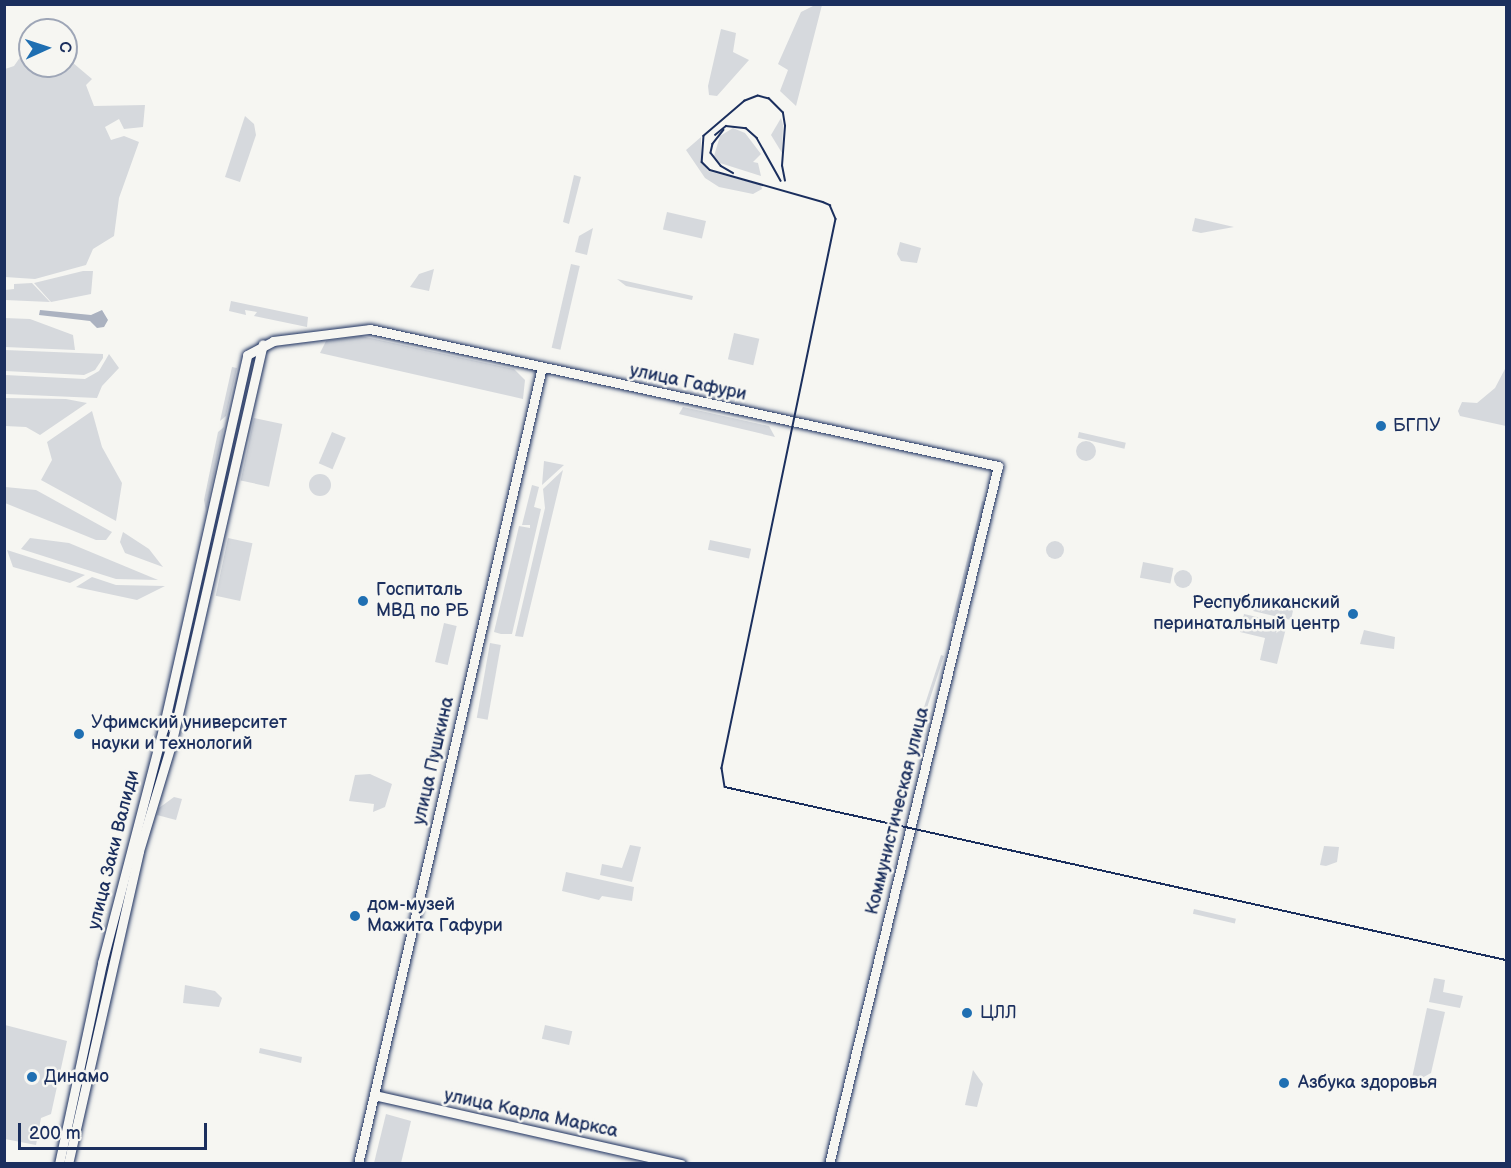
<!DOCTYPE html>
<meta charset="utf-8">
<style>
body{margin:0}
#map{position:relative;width:1511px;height:1168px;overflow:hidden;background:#f6f6f2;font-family:"Balsamiq Sans",sans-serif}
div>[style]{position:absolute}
.green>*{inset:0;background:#d6d9dd;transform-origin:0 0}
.round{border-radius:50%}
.water>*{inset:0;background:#abb2c0}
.roads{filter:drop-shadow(0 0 2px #1b2f5e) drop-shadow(0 0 2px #1b2f5e)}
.secondary>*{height:9px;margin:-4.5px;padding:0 4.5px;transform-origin:4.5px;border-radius:4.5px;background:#f6f6f2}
.tram>*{height:1.5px;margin:-0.75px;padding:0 0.75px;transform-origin:0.75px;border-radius:0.75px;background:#1b2f5e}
.dots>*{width:16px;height:16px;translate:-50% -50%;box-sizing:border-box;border:3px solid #f6f6f2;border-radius:50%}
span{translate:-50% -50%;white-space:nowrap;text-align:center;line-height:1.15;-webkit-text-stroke:5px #f6f6f2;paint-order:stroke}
.street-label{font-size:18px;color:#1b2f5e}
.poi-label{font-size:18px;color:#1b2f5e}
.left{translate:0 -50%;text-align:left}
.right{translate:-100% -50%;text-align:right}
.frame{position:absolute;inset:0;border:6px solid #1b2f5e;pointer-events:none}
.north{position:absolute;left:18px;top:18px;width:60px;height:60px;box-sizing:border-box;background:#f6f6f2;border:2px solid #9ea6b7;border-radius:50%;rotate:87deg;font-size:16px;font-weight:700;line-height:24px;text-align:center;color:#1b2f5e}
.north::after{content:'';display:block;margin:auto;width:21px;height:27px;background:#1f6fb2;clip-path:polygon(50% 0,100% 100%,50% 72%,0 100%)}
.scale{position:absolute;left:18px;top:1123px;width:189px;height:27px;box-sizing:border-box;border:3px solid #1b2f5e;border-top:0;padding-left:8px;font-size:18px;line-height:21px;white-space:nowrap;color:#1b2f5e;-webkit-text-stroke:4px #f6f6f2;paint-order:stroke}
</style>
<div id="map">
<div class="green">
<div style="clip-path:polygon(815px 5px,822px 5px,796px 106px,780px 91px,788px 70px,778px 64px,801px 12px)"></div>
<div style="clip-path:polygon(721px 29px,736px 33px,733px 52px,749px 60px,717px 96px,709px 95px,708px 86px)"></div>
<div style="clip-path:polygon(66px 37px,76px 43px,66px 57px,92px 79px,86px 85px,94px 106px,145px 105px,143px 127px,124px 129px,119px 119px,105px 127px,111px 140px,124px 136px,139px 142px,119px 198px,114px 236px,93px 249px,86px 265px,35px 279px,5px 277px,5px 69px,14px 66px,30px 43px,30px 66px,66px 66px)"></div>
<div style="clip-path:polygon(245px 116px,254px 124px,256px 135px,240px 182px,225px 177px)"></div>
<div style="clip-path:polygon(781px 118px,783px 125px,782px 153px,771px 135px)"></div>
<div style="clip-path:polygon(733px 128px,745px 133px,761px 154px,753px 162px,758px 163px,761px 176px,720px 163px,714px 156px,720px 136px)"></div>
<div style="clip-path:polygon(701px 137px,701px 160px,708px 171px,761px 185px,762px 189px,753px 194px,719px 187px,705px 178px,686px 150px)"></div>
<div style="clip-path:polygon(574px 175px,581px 177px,569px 224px,563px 222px)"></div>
<div style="left:667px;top:212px;width:40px;height:18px;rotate:13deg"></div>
<div style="clip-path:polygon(1195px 218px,1234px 227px,1201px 233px,1192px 231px)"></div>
<div style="clip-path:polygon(593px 228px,587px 255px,575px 252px,579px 236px)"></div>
<div style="clip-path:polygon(900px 242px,921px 248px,917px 263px,901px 261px,897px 254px)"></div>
<div style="left:571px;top:264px;width:9px;height:86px;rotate:13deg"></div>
<div style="clip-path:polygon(434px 269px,429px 291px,410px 287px,419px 274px)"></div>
<div style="clip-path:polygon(83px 271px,93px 271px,91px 294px,51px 302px,34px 283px)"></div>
<div style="clip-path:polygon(617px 279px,693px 296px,692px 300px,626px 286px)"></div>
<div style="clip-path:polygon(32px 283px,50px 302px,5px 300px,5px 290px,14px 289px,14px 284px)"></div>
<div style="clip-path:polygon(231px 301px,308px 317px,307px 327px,254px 316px,257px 312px,245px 310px,246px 315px,229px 311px)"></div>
<div style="clip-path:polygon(4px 318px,30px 319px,73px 335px,75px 350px,5px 347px)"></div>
<div style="left:734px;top:333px;width:26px;height:27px;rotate:13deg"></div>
<div style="clip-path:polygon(361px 336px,514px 369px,525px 380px,523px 399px,320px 353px,326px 341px)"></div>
<div style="clip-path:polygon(5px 350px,103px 354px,103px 358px,95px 370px,84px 375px,5px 371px)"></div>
<div style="clip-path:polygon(109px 354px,119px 368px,102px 386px,97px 398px,5px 394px,5px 375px,85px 379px,99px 371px)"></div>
<div style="clip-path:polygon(232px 367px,237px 368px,226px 416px,220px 421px)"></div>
<div style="clip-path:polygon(1506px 367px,1506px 426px,1460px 416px,1458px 411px,1462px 402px,1477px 403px,1495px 388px)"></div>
<div style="clip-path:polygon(5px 398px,66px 399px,87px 403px,40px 435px,26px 427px,5px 426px)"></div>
<div style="clip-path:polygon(683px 407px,769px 426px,775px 437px,683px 415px,679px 414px)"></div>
<div style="clip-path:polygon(92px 411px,102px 447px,122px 483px,116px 521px,41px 480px,52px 460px,47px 442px)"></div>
<div style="left:254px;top:418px;width:29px;height:64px;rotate:12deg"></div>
<div style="clip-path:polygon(224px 427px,206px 511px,204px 500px,218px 432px)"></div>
<div style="left:332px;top:432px;width:15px;height:34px;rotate:23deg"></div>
<div style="left:1079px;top:432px;width:48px;height:6px;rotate:13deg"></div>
<div class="round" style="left:1076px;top:441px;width:20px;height:20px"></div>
<div style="clip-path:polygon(544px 461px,564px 465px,542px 485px)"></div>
<div style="clip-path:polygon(563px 470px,523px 637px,515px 636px,545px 508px,543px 489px)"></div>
<div class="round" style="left:309px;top:474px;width:22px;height:22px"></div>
<div style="clip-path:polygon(532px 485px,539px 487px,534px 507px,541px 509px,512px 634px,501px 634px,494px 632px,519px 526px,530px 528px,530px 525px,522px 525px)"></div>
<div style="clip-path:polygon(5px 487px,36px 490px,112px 532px,106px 540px,96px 540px,5px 503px)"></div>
<div style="clip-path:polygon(982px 501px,986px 502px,954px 624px,951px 623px)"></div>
<div style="clip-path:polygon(123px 532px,149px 549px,163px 567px,125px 553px,120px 542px)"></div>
<div style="clip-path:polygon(30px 538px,69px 543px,158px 580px,116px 579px,21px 549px)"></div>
<div style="left:228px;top:538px;width:25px;height:59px;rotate:12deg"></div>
<div style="left:710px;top:540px;width:42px;height:10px;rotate:12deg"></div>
<div class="round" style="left:1046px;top:541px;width:18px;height:18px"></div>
<div style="clip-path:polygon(7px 550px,85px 575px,70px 583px,13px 567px)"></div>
<div style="left:1143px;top:562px;width:31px;height:16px;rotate:11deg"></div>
<div class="round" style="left:1174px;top:570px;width:18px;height:18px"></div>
<div style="clip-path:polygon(92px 577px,116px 585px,165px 586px,137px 600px,76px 587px)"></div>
<div style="clip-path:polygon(1286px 599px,1295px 601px,1291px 620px,1253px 611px,1254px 605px,1283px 611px)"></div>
<div style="clip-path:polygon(1244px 614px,1287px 624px,1277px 664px,1260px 660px,1265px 638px,1240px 632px)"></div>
<div style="left:444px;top:623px;width:13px;height:40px;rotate:13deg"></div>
<div style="clip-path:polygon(1364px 630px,1395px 637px,1394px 649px,1360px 644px)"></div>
<div style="left:490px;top:643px;width:11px;height:76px;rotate:10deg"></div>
<div style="left:941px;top:655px;width:3px;height:76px;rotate:18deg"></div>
<div style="clip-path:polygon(370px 774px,392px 784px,385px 807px,373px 812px,374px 804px,349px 801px,355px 775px)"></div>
<div style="clip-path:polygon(174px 797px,182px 799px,176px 820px,157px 815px,159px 808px)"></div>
<div style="clip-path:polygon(630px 845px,641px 847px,632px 882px,600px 875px,602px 864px,622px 868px)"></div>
<div style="clip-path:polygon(1324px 846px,1339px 847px,1337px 862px,1326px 866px,1320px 865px)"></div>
<div style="clip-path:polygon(566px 872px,634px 887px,632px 901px,602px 896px,599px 900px,562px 891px)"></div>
<div style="left:1194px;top:909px;width:43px;height:5px;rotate:13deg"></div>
<div style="clip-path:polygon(1434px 978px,1445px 980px,1443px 992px,1463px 996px,1460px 1008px,1429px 1002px)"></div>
<div style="clip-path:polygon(185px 985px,215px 991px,222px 998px,219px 1007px,183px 1003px)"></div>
<div style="clip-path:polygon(1427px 1008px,1445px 1012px,1431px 1073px,1420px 1079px,1412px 1078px)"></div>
<div style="clip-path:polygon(5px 1025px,67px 1041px,51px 1114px,41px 1118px,36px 1145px,5px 1139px)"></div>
<div style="left:545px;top:1025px;width:28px;height:14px;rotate:13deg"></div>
<div style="clip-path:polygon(260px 1048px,302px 1057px,301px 1063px,259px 1053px)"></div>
<div style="clip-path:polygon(973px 1070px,983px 1084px,977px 1107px,965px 1105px)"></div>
<div style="clip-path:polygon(386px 1114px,411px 1121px,401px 1163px,374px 1163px)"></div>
</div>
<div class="water">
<div style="clip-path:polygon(40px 310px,91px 315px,102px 310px,108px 320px,104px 327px,97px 328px,90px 321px,39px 315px)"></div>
</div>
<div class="roads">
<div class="secondary">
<div style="left:374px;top:1095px;width:315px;rotate:12.7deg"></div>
<div style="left:59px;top:1164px;width:206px;rotate:-77.9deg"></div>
<div style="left:102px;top:963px;width:242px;rotate:-75.4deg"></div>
<div style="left:163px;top:729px;width:383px;rotate:-77.3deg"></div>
<div style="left:247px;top:355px;width:30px;rotate:-28deg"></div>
<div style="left:273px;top:341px;width:98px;rotate:-7.1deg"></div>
<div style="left:370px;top:329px;width:643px;rotate:12.31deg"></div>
<div style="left:998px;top:466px;width:718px;rotate:103.61deg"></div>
<div style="left:68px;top:1164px;width:321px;rotate:-77.2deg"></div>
<div style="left:139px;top:851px;width:111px;rotate:-73.2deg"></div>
<div style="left:171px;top:745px;width:411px;rotate:-77.1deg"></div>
<div style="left:358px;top:1164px;width:818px;rotate:-77deg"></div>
</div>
</div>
<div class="tram">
<div style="left:724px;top:130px;width:18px;rotate:128deg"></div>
<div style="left:713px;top:144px;width:9px;rotate:103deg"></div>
<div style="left:711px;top:153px;width:16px;rotate:52deg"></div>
<div style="left:721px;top:166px;width:14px;rotate:30deg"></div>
<div style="left:715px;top:135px;width:14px;rotate:-39deg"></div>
<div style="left:726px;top:126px;width:20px;rotate:6deg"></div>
<div style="left:746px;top:128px;width:15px;rotate:42deg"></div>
<div style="left:757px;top:138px;width:49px;rotate:60.8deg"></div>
<div style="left:785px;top:181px;width:15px;rotate:-101deg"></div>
<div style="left:782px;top:166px;width:40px;rotate:-85.7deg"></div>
<div style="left:785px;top:126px;width:13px;rotate:-99deg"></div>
<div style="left:783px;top:113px;width:20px;rotate:-135deg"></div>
<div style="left:769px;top:99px;width:11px;rotate:-165deg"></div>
<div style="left:758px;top:96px;width:14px;rotate:159deg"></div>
<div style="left:745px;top:101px;width:54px;rotate:139.5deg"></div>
<div style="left:704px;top:136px;width:26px;rotate:94deg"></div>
<div style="left:702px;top:162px;width:11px;rotate:45deg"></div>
<div style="left:710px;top:170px;width:117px;rotate:15.8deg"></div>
<div style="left:823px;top:202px;width:8px;rotate:23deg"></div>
<div style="left:830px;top:205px;width:15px;rotate:67deg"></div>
<div style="left:836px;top:219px;width:561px;rotate:101.73deg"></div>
<div style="left:722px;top:768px;width:19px;rotate:81deg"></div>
<div style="left:725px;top:787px;width:800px;rotate:12.49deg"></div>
</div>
<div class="dots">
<div style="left:1381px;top:426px;background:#1f6fb2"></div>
<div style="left:363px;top:601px;background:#1f6fb2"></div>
<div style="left:1353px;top:614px;background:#1f6fb2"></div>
<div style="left:79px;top:734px;background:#1f6fb2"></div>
<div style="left:355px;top:916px;background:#1f6fb2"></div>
<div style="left:967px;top:1013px;background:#1f6fb2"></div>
<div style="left:32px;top:1077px;background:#1f6fb2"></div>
<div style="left:1284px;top:1083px;background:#1f6fb2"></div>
</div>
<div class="street-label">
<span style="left:688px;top:383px;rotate:12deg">улица Гафури</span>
<span style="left:434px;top:761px;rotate:-77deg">улица Пушкина</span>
<span style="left:898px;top:811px;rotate:-76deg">Коммунистическая улица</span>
<span style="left:114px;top:850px;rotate:-76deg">улица Заки Валиди</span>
<span style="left:531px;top:1114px;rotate:12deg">улица Карла Маркса</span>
</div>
<div class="poi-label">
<span class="left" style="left:1393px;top:426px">БГПУ</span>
<span class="left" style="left:376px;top:601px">Госпиталь<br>МВД по РБ</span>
<span class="right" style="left:1340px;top:614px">Республиканский<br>перинатальный центр</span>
<span class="left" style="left:91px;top:734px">Уфимский университет<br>науки и технологий</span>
<span class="left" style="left:367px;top:916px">дом-музей<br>Мажита Гафури</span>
<span class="left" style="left:980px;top:1013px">ЦЛЛ</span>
<span class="left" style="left:44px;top:1077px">Динамо</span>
<span class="left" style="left:1298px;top:1083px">Азбука здоровья</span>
</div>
<div class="frame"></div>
<div class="north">С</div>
<div class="scale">200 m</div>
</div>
